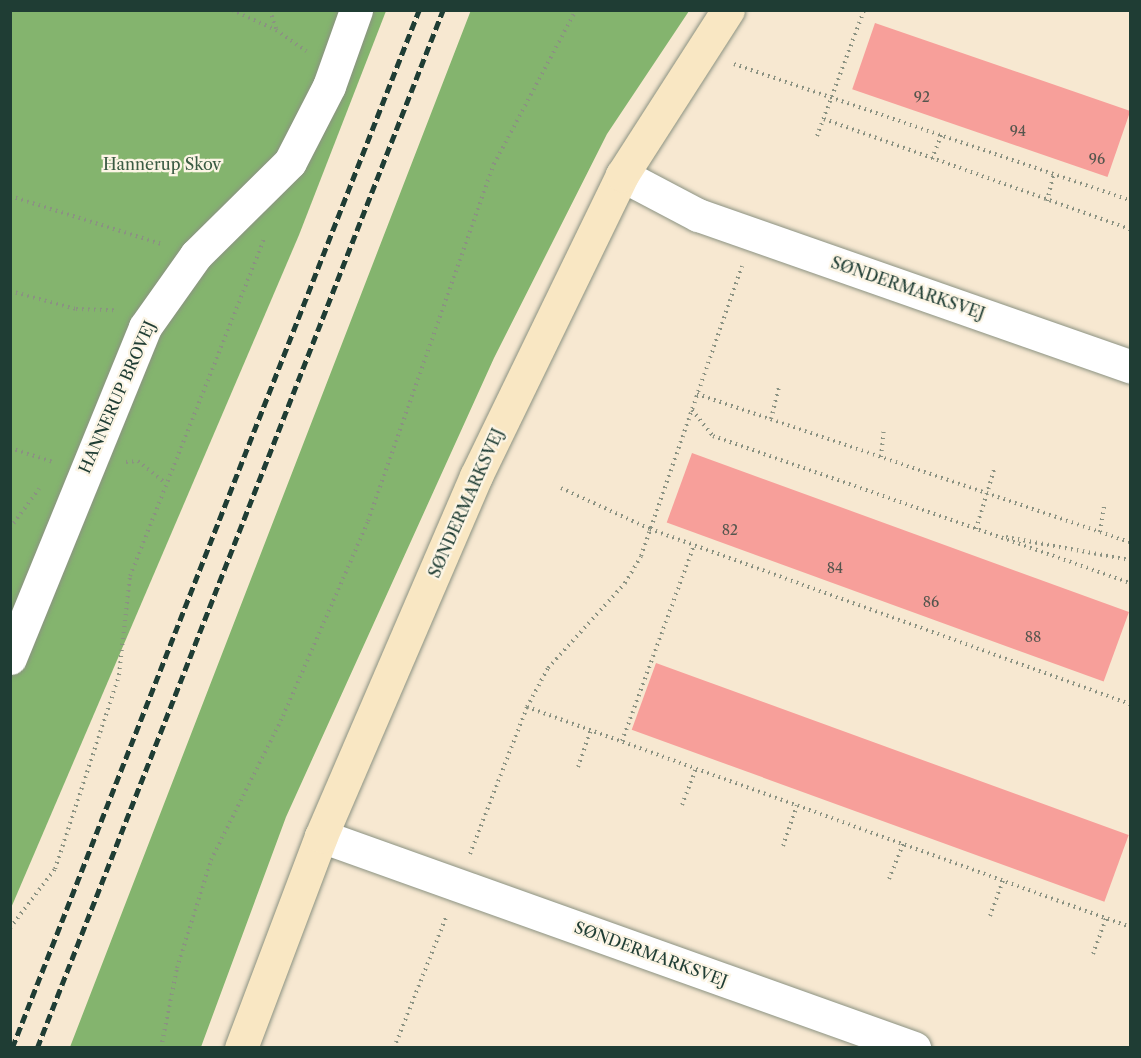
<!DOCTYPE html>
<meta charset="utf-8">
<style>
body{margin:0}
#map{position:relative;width:1141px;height:1058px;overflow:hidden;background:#f7e8d1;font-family:"Libre Caslon Text",serif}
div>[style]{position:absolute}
.forest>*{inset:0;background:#84b46e}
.building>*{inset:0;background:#f79f9a;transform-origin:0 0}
.path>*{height:4px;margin-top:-2px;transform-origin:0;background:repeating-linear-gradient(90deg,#8b9282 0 1.5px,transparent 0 6px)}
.roads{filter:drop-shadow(0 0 2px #8b9282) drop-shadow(0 0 2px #8b9282)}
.street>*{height:33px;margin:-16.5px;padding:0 16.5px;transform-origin:16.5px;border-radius:16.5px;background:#fff}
.secondary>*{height:33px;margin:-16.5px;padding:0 16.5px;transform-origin:16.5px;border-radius:16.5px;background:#f9e7c3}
.rail>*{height:4.5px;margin-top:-2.25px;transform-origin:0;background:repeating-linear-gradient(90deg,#1f3d34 0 9px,transparent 0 13.5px)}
span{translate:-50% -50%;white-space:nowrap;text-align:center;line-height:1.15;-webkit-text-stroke:4.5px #fcf5e5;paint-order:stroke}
.number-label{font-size:14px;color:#55564e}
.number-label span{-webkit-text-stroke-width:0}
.park-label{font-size:16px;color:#3a5b43}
.street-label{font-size:16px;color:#1f3d34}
.frame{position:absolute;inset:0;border:12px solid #1f3d34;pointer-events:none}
</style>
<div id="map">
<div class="forest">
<div style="clip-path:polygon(471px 10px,689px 11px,607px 134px,494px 358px,286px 817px,201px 1047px,70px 1047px)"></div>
<div style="clip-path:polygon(11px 11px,386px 11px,299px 235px,11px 908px)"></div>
</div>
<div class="building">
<div style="left:875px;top:23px;width:270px;height:70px;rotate:19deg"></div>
<div style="left:692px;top:453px;width:465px;height:74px;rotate:20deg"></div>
<div style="left:656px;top:663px;width:503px;height:71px;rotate:20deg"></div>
</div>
<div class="path">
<div style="left:232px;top:10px;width:48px;rotate:24.4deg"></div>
<div style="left:276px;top:30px;width:37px;rotate:35deg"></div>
<div style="left:270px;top:10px;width:20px;rotate:72deg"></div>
<div style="left:734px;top:64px;width:419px;rotate:19deg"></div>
<div style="left:824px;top:119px;width:325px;rotate:19.8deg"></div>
<div style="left:817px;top:136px;width:134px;rotate:-69.5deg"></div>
<div style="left:932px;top:159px;width:26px;rotate:-69deg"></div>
<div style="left:10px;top:196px;width:158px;rotate:17.6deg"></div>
<div style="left:1047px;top:201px;width:29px;rotate:-76deg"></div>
<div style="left:10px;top:291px;width:68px;rotate:15.3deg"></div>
<div style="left:76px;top:309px;width:38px;rotate:2deg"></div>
<div style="left:697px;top:394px;width:458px;rotate:18.9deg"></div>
<div style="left:692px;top:410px;width:33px;rotate:51deg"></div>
<div style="left:713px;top:436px;width:442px;rotate:19.4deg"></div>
<div style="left:771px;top:419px;width:34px;rotate:-76deg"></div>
<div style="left:10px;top:448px;width:45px;rotate:18deg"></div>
<div style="left:881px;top:457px;width:27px;rotate:-84deg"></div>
<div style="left:126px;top:462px;width:12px;rotate:-5deg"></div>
<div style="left:138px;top:461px;width:35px;rotate:39deg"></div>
<div style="left:561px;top:488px;width:98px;rotate:24.7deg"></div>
<div style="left:650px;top:529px;width:511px;rotate:20.03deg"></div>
<div style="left:10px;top:528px;width:49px;rotate:-53.4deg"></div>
<div style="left:976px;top:529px;width:62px;rotate:-73deg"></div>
<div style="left:1100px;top:532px;width:26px;rotate:-81deg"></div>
<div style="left:1006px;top:537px;width:126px;rotate:10.5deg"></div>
<div style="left:527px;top:707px;width:642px;rotate:20.04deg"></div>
<div style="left:622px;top:741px;width:209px;rotate:-69.8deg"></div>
<div style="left:578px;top:767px;width:39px;rotate:-71deg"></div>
<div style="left:682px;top:805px;width:40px;rotate:-69deg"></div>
<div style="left:783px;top:846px;width:43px;rotate:-71.1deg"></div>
<div style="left:470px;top:854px;width:158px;rotate:-68.8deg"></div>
<div style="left:527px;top:707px;width:44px;rotate:-61.7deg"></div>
<div style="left:548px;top:668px;width:115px;rotate:-47.8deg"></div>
<div style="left:625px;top:583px;width:31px;rotate:-59deg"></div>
<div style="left:641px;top:556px;width:307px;rotate:-70.8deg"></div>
<div style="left:889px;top:879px;width:38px;rotate:-68deg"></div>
<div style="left:990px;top:916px;width:38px;rotate:-70deg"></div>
<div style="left:10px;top:928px;width:74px;rotate:-52.7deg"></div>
<div style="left:55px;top:869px;width:204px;rotate:-71.7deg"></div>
<div style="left:119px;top:675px;width:100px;rotate:-83.7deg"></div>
<div style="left:130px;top:576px;width:365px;rotate:-68.3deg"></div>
<div style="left:1093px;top:954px;width:38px;rotate:-70deg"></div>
<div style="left:161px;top:1048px;width:82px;rotate:-78.7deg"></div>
<div style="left:177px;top:968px;width:113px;rotate:-72.5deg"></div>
<div style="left:211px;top:860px;width:161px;rotate:-63.4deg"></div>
<div style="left:283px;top:716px;width:213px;rotate:-66.4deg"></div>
<div style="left:368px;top:521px;width:379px;rotate:-70.6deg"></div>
<div style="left:494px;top:164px;width:174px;rotate:-62deg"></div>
<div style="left:394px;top:1048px;width:141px;rotate:-68.3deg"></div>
</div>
<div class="roads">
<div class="street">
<div style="left:622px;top:175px;width:86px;rotate:27.8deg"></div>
<div style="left:698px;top:215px;width:458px;rotate:19.3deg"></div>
<div style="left:10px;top:658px;width:357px;rotate:-67.8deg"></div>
<div style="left:145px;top:327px;width:88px;rotate:-54.7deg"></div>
<div style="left:196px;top:255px;width:132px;rotate:-44.7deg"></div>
<div style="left:290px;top:162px;width:85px;rotate:-62.8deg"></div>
<div style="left:329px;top:86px;width:81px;rotate:-70.4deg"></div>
<div style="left:321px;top:836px;width:630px;rotate:19.67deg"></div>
</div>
<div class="secondary">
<div style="left:241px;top:1048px;width:227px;rotate:-69.3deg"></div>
<div style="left:321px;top:836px;width:392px;rotate:-66.7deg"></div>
<div style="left:476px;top:476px;width:335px;rotate:-64.1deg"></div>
<div style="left:622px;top:175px;width:196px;rotate:-57.3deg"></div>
</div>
</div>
<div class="rail">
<div style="left:12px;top:1048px;width:1115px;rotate:-68.59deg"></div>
<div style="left:37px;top:1048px;width:1115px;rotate:-68.64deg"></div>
</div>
<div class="number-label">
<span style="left:922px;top:97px">92</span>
<span style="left:1018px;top:131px">94</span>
<span style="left:1097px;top:159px">96</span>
<span style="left:730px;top:530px">82</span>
<span style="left:835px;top:568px">84</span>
<span style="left:931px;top:602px">86</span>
<span style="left:1033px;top:637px">88</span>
</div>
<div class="park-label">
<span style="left:162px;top:164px">Hannerup Skov</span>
</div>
<div class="street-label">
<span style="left:908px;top:288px;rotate:19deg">SØNDERMARKSVEJ</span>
<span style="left:117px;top:397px;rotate:-66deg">HANNERUP BROVEJ</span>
<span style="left:466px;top:503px;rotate:-66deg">SØNDERMARKSVEJ</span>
<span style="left:651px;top:954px;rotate:20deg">SØNDERMARKSVEJ</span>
</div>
<div class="frame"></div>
</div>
